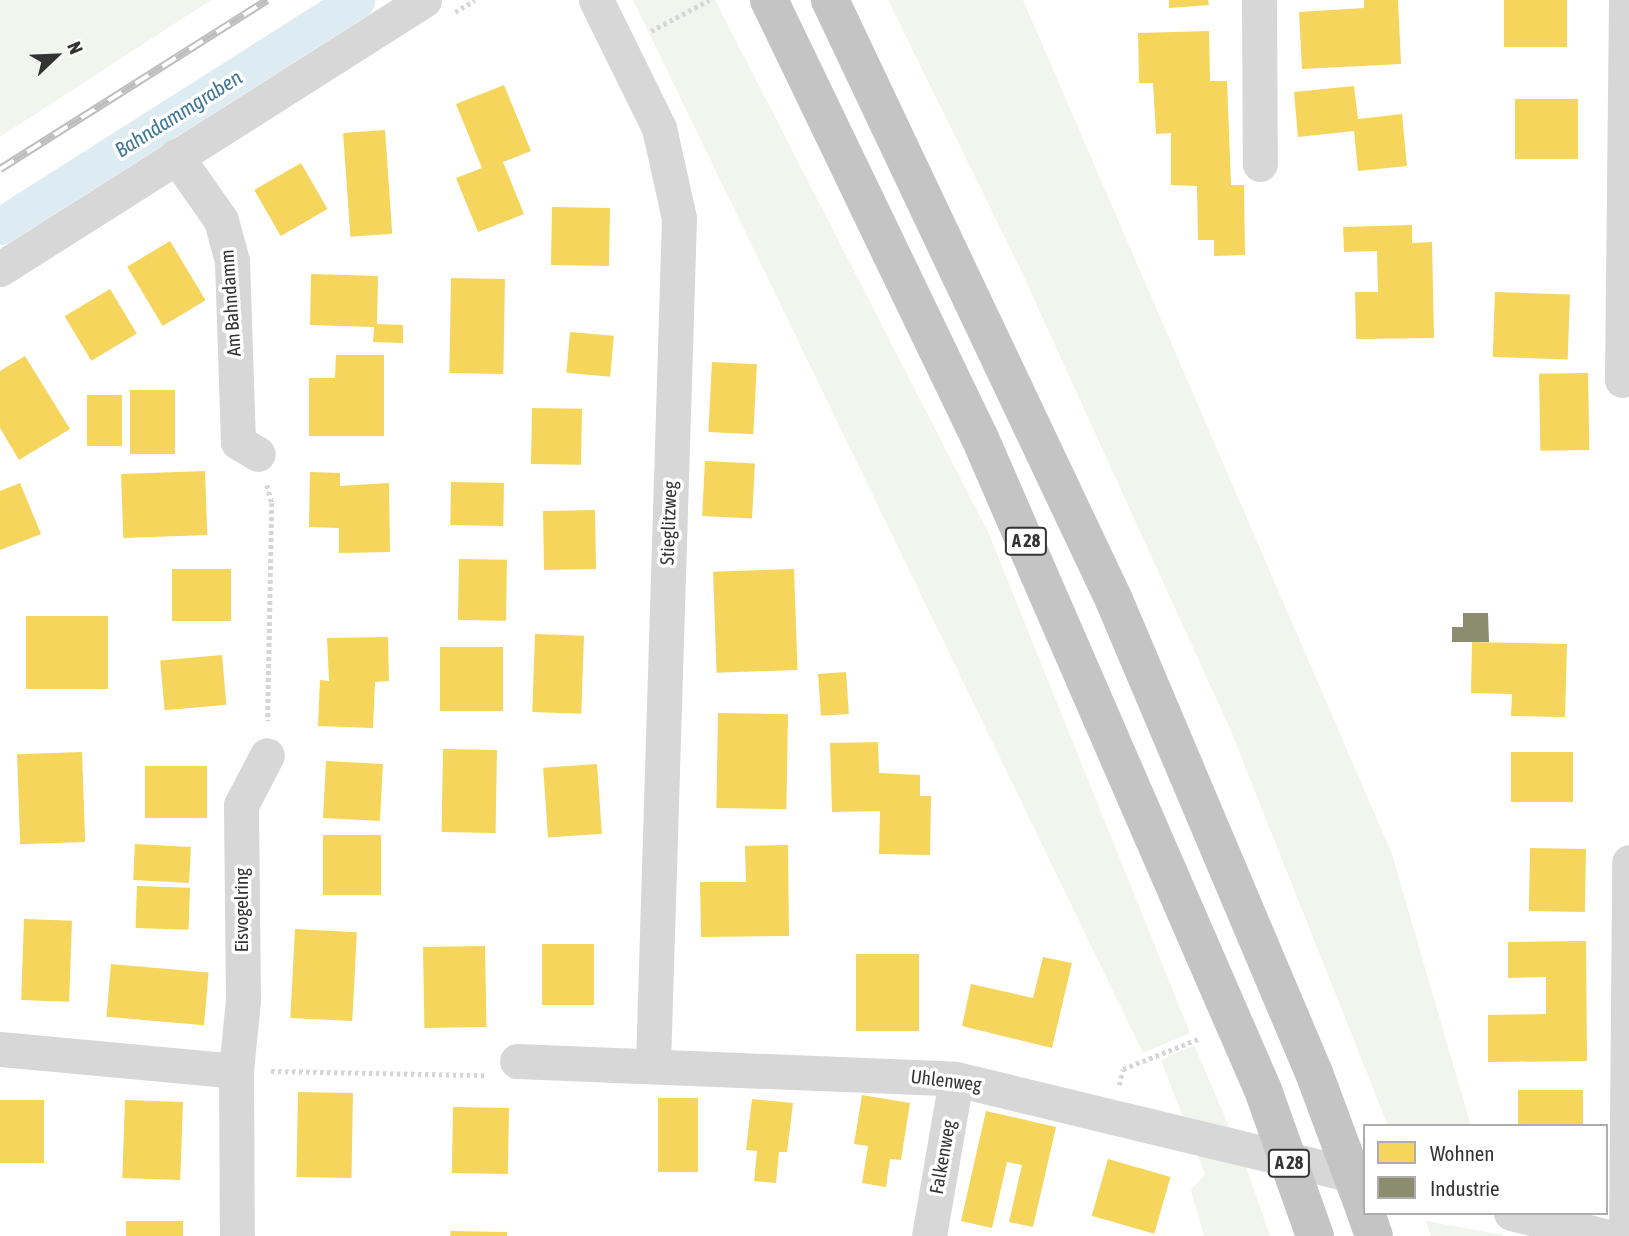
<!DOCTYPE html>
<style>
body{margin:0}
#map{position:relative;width:1629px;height:1236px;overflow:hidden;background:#fff;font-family:"Asap Condensed",sans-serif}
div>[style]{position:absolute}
.green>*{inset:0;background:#f1f5ed}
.homes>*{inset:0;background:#f6d55c;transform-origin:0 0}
.industry>*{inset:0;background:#8c8c6e}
.canal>*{height:37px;margin:-18.5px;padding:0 18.5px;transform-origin:18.5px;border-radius:18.5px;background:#ddebf3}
.path>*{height:4.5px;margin-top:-2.25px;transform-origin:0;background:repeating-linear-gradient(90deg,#d6d6d6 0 3.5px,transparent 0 7px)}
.minor>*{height:35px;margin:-17.5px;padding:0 17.5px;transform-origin:17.5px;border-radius:17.5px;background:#d7d7d7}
.highway>*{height:38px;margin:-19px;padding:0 19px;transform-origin:19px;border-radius:19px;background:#c4c4c4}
.rail>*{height:8px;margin-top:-4px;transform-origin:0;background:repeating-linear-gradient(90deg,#fff 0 16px,#bebebe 0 32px);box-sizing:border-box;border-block:2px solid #bebebe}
.highway-bridge>*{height:38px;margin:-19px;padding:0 19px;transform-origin:19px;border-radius:19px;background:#c4c4c4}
span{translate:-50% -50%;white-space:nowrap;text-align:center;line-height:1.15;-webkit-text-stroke:7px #fff;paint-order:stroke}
.shield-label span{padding:2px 5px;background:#fff;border:2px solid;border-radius:5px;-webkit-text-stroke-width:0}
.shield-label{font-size:18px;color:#333;font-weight:700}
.street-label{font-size:19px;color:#333}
.water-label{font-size:21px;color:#3f7597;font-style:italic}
.legend{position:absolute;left:1363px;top:1124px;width:245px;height:91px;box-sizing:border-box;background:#fff;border:2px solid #adadad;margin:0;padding:9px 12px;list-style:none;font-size:21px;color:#333}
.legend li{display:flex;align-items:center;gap:14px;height:35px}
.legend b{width:35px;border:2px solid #adadad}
.north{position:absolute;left:21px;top:21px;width:70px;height:70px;-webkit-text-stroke:5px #fff;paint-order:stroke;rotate:67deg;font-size:19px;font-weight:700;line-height:28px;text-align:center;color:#333}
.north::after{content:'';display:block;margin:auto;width:24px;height:32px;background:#333;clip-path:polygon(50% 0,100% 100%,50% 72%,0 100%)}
</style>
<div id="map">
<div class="green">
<div style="clip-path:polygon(0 0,211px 0,0 137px)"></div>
<div style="clip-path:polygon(633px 0,715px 0,989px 534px,1190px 1033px,1143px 1053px)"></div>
<div style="clip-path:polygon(888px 0,1023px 0,1392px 854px,1471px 1126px,1388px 1126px,1231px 731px,1019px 266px)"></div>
<div style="clip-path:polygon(1194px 1045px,1244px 1161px,1270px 1236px,1204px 1236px,1191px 1190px,1205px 1174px,1161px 1060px)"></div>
<div style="clip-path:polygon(1426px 1221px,1503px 1235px,1504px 1236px,1431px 1236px)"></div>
</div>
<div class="homes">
<div style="clip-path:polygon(1169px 0,1208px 0,1209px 5px,1169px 8px)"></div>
<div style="clip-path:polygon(1364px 0,1398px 0,1401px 64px,1302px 69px,1299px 12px,1364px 8px)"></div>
<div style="left:1504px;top:0;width:63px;height:47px"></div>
<div style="clip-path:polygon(1209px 31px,1210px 81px,1227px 81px,1231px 185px,1244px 185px,1245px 255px,1214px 256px,1214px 240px,1198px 240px,1197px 186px,1171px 185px,1171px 133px,1156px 134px,1153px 83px,1139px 83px,1138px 33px)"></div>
<div style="clip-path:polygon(504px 85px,531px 151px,503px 162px,524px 214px,478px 232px,456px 178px,482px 168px,456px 104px)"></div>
<div style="clip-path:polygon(1354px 86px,1358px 119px,1402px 114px,1407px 166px,1358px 171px,1354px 131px,1298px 137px,1294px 92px)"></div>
<div style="left:1515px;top:99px;width:63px;height:60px"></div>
<div style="left:385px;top:130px;width:104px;height:42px;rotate:86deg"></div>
<div style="left:301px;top:163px;width:53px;height:54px;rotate:60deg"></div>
<div style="left:552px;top:207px;width:58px;height:58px;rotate:1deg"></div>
<div style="clip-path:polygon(1412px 225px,1412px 243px,1432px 242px,1434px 338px,1356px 339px,1355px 292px,1378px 292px,1377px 251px,1344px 252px,1343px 227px)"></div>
<div style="left:170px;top:241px;width:69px;height:50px;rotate:59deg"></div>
<div style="clip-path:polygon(311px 274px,378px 276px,377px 324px,403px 325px,403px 343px,373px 342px,374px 327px,310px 325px)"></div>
<div style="left:451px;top:278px;width:54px;height:95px;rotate:1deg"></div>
<div style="left:110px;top:289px;width:52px;height:53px;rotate:59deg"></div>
<div style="left:1495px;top:292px;width:75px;height:65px;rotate:2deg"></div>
<div style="left:570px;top:332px;width:44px;height:41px;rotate:5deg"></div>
<div style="clip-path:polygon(336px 355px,384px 355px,384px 436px,309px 436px,309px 378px,335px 378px)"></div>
<div style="clip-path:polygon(25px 356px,70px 429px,19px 460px,0 428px,0 371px)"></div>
<div style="left:712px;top:362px;width:45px;height:70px;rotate:3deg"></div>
<div style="left:1588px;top:373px;width:77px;height:49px;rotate:89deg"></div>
<div style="left:130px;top:390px;width:45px;height:64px"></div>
<div style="left:122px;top:395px;width:51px;height:35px;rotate:90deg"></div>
<div style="left:532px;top:408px;width:50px;height:56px;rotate:1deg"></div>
<div style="left:705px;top:461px;width:50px;height:55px;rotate:3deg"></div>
<div style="left:205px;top:471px;width:64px;height:84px;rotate:88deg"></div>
<div style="clip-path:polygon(310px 472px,340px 473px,340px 486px,389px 483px,390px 552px,339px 553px,339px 528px,309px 527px)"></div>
<div style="left:451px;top:482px;width:53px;height:43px;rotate:1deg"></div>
<div style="clip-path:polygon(20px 483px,41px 534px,0 550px,0 491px)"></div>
<div style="left:595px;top:510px;width:59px;height:52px;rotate:89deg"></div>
<div style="left:459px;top:559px;width:48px;height:61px;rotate:1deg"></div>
<div style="left:172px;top:569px;width:59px;height:52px"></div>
<div style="left:794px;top:569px;width:101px;height:81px;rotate:88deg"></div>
<div style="left:26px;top:616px;width:82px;height:73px"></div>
<div style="left:535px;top:634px;width:49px;height:78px;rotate:2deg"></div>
<div style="clip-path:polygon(388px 637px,389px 681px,375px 682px,373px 728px,318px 726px,320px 680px,329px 681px,327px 638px)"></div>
<div style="clip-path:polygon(1472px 642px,1567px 644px,1565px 717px,1511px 716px,1512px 694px,1471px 693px)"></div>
<div style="left:440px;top:647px;width:63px;height:64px"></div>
<div style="left:222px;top:655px;width:50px;height:62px;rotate:85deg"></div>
<div style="left:846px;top:672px;width:42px;height:28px;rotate:86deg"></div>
<div style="left:718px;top:713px;width:70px;height:95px;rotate:1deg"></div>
<div style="clip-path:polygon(878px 742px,879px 773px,920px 775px,920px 796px,931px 796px,930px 855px,879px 854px,880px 811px,832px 812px,830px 743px)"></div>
<div style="left:443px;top:749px;width:54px;height:83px;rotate:1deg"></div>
<div style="left:82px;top:752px;width:90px;height:65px;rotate:88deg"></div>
<div style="left:1511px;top:752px;width:62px;height:50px"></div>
<div style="left:326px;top:761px;width:57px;height:57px;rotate:3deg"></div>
<div style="left:597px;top:764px;width:70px;height:54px;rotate:86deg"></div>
<div style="left:145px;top:766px;width:62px;height:52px"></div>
<div style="left:323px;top:835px;width:58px;height:60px"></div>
<div style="left:135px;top:844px;width:56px;height:36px;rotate:3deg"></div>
<div style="clip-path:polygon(788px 845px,789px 936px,701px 937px,700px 882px,746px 882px,745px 846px)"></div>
<div style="left:1530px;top:848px;width:56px;height:63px;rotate:1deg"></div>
<div style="left:137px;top:886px;width:53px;height:42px;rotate:2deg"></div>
<div style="left:24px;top:919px;width:48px;height:81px;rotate:2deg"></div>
<div style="left:295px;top:929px;width:62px;height:89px;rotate:3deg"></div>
<div style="clip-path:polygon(1586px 941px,1587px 1061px,1488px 1062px,1488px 1015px,1546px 1014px,1546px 977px,1508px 978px,1508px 942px)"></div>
<div style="left:542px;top:944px;width:52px;height:61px"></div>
<div style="left:485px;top:946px;width:81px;height:62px;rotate:89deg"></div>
<div style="left:856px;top:954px;width:63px;height:77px"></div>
<div style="clip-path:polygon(1043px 957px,1072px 963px,1052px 1048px,962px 1026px,971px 984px,1033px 998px)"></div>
<div style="left:111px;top:964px;width:98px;height:53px;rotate:5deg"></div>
<div style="left:1518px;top:1090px;width:65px;height:36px"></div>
<div style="left:298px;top:1092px;width:55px;height:85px;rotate:1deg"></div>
<div style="clip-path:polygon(862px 1095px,910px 1103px,901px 1160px,890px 1159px,886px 1187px,862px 1183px,868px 1146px,854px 1144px)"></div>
<div style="left:658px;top:1098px;width:40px;height:74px"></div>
<div style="clip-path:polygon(752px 1099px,793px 1103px,787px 1152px,779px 1152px,776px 1183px,754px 1181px,757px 1151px,746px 1150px)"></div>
<div style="left:0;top:1100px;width:44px;height:63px"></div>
<div style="left:125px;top:1100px;width:58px;height:78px;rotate:2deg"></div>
<div style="left:453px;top:1107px;width:56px;height:66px;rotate:1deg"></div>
<div style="clip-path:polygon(986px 1111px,1056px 1127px,1033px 1227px,1009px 1222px,1022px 1165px,1007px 1162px,992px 1228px,961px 1221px)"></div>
<div style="left:1108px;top:1159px;width:65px;height:59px;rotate:16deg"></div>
<div style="left:183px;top:1221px;width:15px;height:57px;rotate:90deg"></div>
<div style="clip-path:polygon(451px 1231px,507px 1232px,507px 1236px,450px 1236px)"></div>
</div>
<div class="industry">
<div style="clip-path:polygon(1463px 613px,1488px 613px,1489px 642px,1452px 642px,1452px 627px,1463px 627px)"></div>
</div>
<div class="canal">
<div style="left:0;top:226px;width:422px;rotate:-32.4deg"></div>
</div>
<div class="path">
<div style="left:455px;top:12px;width:23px;rotate:-31deg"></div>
<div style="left:651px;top:31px;width:66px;rotate:-28.1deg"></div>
<div style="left:267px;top:485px;width:19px;rotate:74deg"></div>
<div style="left:272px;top:503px;width:218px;rotate:91.1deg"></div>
<div style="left:271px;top:1071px;width:216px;rotate:1.1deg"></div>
<div style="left:1119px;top:1085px;width:16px;rotate:-76deg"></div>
<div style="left:1123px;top:1069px;width:81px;rotate:-21.8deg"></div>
</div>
<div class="minor">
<div style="left:596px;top:0;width:143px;rotate:63.8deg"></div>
<div style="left:659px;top:128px;width:92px;rotate:77.5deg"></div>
<div style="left:679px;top:218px;width:844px;rotate:91.76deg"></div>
<div style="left:1259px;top:0;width:164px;rotate:89.7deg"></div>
<div style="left:176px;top:156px;width:78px;rotate:54.9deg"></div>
<div style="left:221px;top:220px;width:42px;rotate:75deg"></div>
<div style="left:232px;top:261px;width:181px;rotate:88.1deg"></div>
<div style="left:238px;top:442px;width:23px;rotate:31deg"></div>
<div style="left:0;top:269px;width:502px;rotate:-32.39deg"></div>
<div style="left:1622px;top:380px;width:380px;rotate:-89.4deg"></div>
<div style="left:0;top:1049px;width:237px;rotate:5.3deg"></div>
<div style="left:236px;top:1071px;width:165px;rotate:89.7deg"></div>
<div style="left:517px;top:1061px;width:439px;rotate:2.3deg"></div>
<div style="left:956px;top:1079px;width:421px;rotate:13.6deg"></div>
<div style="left:236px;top:1071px;width:71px;rotate:-84.4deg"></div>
<div style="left:243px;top:1000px;width:195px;rotate:-90.6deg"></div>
<div style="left:241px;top:805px;width:56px;rotate:-62.5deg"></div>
<div style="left:1511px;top:1213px;width:96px;rotate:13.9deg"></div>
<div style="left:929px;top:1236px;width:159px;rotate:-80.2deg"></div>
<div style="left:1626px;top:1236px;width:374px;rotate:-89.5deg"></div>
</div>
<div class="highway">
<div style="left:769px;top:0;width:484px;rotate:64.3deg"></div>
<div style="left:979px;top:436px;width:713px;rotate:66.53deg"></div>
<div style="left:830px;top:0;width:664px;rotate:64.67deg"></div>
<div style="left:1114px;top:600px;width:514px;rotate:67.08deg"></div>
<div style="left:1366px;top:1213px;width:24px;rotate:71deg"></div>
</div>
<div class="rail">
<div style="left:0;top:169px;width:316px;rotate:-32.3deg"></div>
</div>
<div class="highway-bridge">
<div style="left:1314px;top:1073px;width:146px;rotate:69.6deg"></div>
<div style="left:1263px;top:1090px;width:155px;rotate:70.4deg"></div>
</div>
<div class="shield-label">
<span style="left:1026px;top:541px">A 28</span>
<span style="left:1289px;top:1163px">A 28</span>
</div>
<div class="street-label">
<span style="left:231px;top:303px;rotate:-94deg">Am Bahndamm</span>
<span style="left:669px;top:523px;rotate:-88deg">Stieglitzweg</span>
<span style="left:242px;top:910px;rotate:-90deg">Eisvogelring</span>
<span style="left:946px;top:1081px;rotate:7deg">Uhlenweg</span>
<span style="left:943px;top:1157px;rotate:-80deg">Falkenweg</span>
</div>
<div class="water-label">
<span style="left:178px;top:113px;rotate:-32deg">Bahndammgraben</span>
</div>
<ul class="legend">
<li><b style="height:19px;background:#f6d55c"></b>Wohnen</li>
<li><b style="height:19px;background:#8c8c6e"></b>Industrie</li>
</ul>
<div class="north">N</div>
</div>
